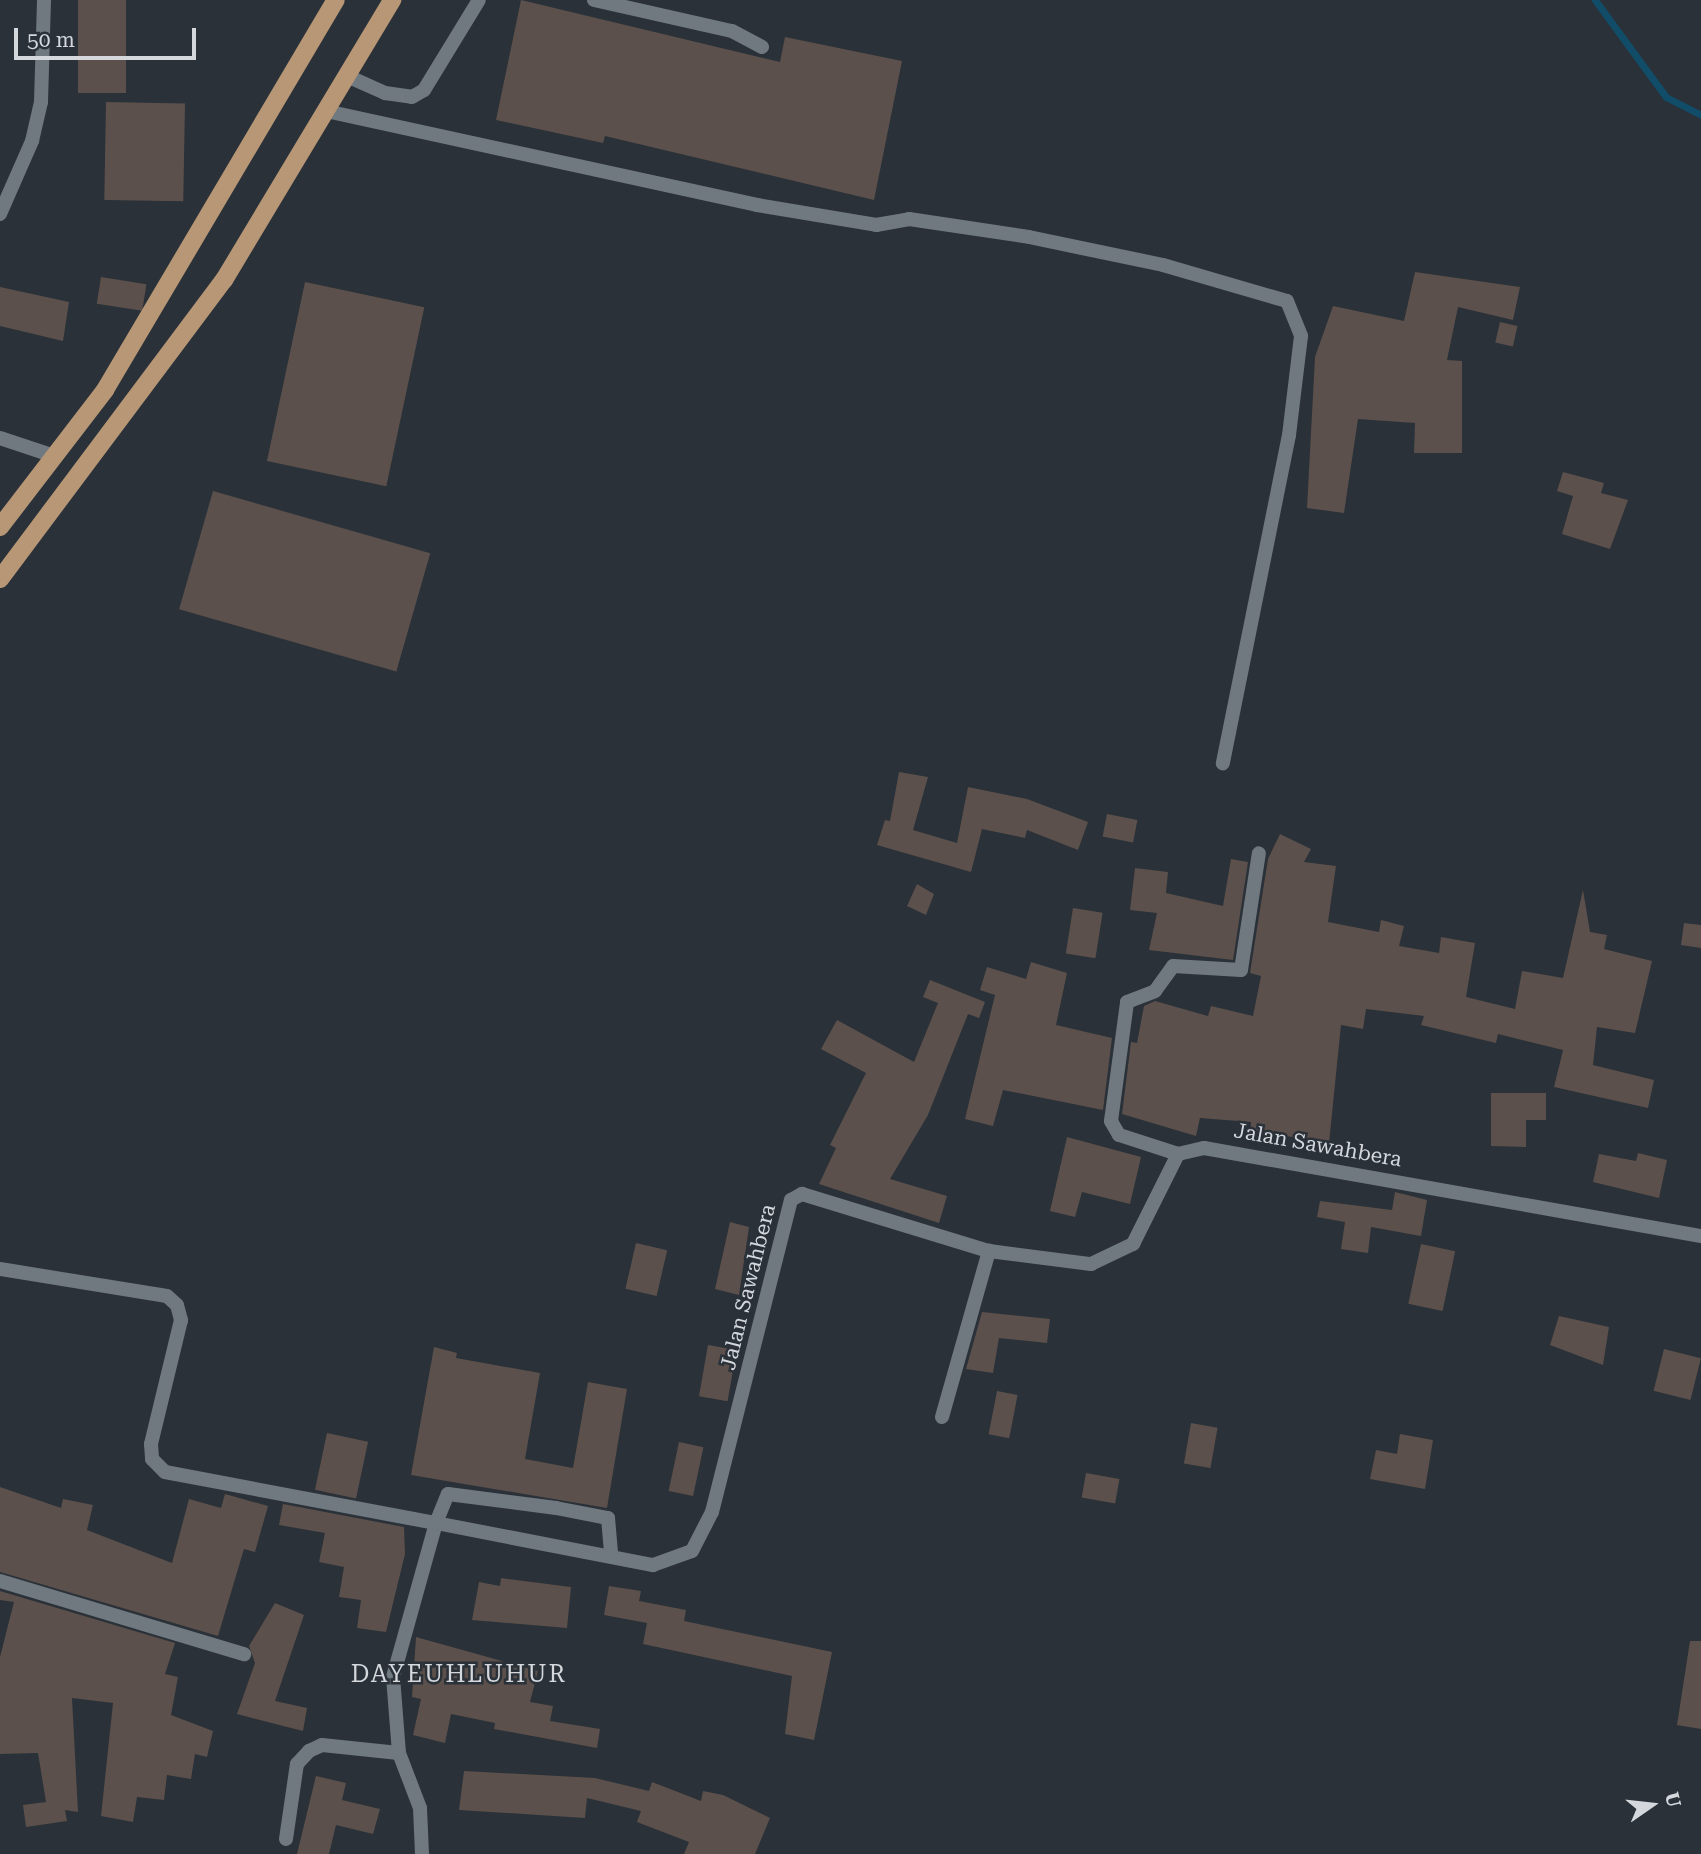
<!DOCTYPE html>
<style>
body{margin:0}
#map{position:relative;width:1701px;height:1854px;overflow:hidden;background:#2a3138;font-family:"Roboto Serif",serif}
div>[style]{position:absolute}
.stream>*{height:7px;margin:-3.5px;padding:0 3.5px;transform-origin:3.5px;border-radius:3.5px;background:#114d69}
.building>*{inset:0;background:#5b504b;transform-origin:0 0}
.service>*{height:14px;margin:-7px;padding:0 7px;transform-origin:7px;border-radius:7px;background:#707880}
.minor>*{height:14px;margin:-7px;padding:0 7px;transform-origin:7px;border-radius:7px;background:#707880}
.tertiary>*{height:14px;margin:-7px;padding:0 7px;transform-origin:7px;border-radius:7px;background:#707880}
.primary>*{height:18px;margin:-9px;padding:0 9px;transform-origin:9px;border-radius:9px;background:#b79776}
span{translate:-50% -50%;white-space:nowrap;text-align:center;line-height:1.15;-webkit-text-stroke:5px #2a3138;paint-order:stroke}
.street-label{font-size:21px;color:#d4d8dd}
.quarter-label{font-size:24px;color:#d4d8dd;letter-spacing:2px}
.north{position:absolute;left:1617px;top:1770px;width:70px;height:70px;-webkit-text-stroke:5px #2a3138;paint-order:stroke;rotate:76deg;font-size:19px;font-weight:700;line-height:28px;text-align:center;color:#d4d8dd}
.north::after{content:'';display:block;margin:auto;width:24px;height:32px;background:#d4d8dd;clip-path:polygon(50% 0,100% 100%,50% 72%,0 100%)}
.scale{position:absolute;left:14px;top:28px;width:182px;height:32px;box-sizing:border-box;border:4px solid #d4d8dd;border-top:0;padding-left:9px;font-size:21px;line-height:24px;white-space:nowrap;color:#d4d8dd;-webkit-text-stroke:5px #2a3138;paint-order:stroke}
</style>
<div id="map">
<div class="stream">
<div style="left:1595px;top:0;width:120px;rotate:53.8deg"></div>
<div style="left:1666px;top:97px;width:39px;rotate:27deg"></div>
</div>
<div class="building">
<div style="left:78px;top:0;width:48px;height:93px"></div>
<div style="clip-path:polygon(521px 0,780px 62px,785px 37px,902px 61px,874px 200px,605px 136px,603px 143px,496px 120px)"></div>
<div style="left:106px;top:102px;width:79px;height:98px;rotate:1deg"></div>
<div style="clip-path:polygon(1415px 272px,1520px 287px,1513px 320px,1458px 307px,1447px 360px,1462px 361px,1462px 453px,1414px 453px,1415px 423px,1358px 419px,1344px 513px,1307px 508px,1315px 357px,1333px 306px,1404px 321px)"></div>
<div style="left:101px;top:277px;width:46px;height:27px;rotate:9deg"></div>
<div style="left:305px;top:282px;width:122px;height:183px;rotate:12deg"></div>
<div style="clip-path:polygon(0 287px,69px 302px,63px 341px,0 326px)"></div>
<div style="left:1500px;top:322px;width:18px;height:21px;rotate:13deg"></div>
<div style="clip-path:polygon(1563px 472px,1604px 483px,1601px 493px,1628px 500px,1610px 549px,1562px 534px,1573px 496px,1557px 491px)"></div>
<div style="left:213px;top:491px;width:226px;height:123px;rotate:16deg"></div>
<div style="clip-path:polygon(899px 772px,928px 777px,913px 830px,957px 843px,968px 787px,1027px 799px,1088px 822px,1078px 850px,1027px 830px,1025px 838px,982px 829px,971px 872px,877px 845px,885px 820px,890px 821px)"></div>
<div style="left:1107px;top:814px;width:31px;height:23px;rotate:11deg"></div>
<div style="clip-path:polygon(1280px 834px,1311px 849px,1304px 862px,1336px 866px,1328px 922px,1379px 932px,1381px 920px,1404px 926px,1399px 946px,1439px 953px,1441px 937px,1475px 943px,1466px 997px,1515px 1009px,1522px 971px,1563px 978px,1583px 890px,1590px 932px,1607px 935px,1604px 949px,1652px 961px,1635px 1033px,1597px 1027px,1593px 1065px,1654px 1080px,1648px 1108px,1554px 1087px,1563px 1050px,1498px 1034px,1496px 1043px,1421px 1025px,1424px 1016px,1366px 1009px,1363px 1029px,1341px 1025px,1329px 1143px,1274px 1134px,1273px 1143px,1250px 1141px,1251px 1122px,1200px 1118px,1196px 1136px,1122px 1114px,1131px 1042px,1137px 1043px,1144px 1006px,1155px 1001px,1208px 1016px,1211px 1006px,1253px 1016px,1261px 976px,1250px 973px,1268px 859px)"></div>
<div style="clip-path:polygon(1231px 859px,1248px 862px,1233px 960px,1149px 950px,1157px 913px,1130px 910px,1135px 868px,1168px 872px,1166px 893px,1223px 906px)"></div>
<div style="clip-path:polygon(917px 884px,934px 894px,926px 915px,907px 906px)"></div>
<div style="left:1073px;top:908px;width:30px;height:46px;rotate:9deg"></div>
<div style="clip-path:polygon(1684px 923px,1701px 925px,1701px 948px,1681px 945px)"></div>
<div style="clip-path:polygon(1031px 962px,1067px 973px,1056px 1025px,1112px 1038px,1103px 1110px,1003px 1090px,993px 1126px,965px 1119px,995px 995px,980px 990px,987px 967px,1026px 979px)"></div>
<div style="clip-path:polygon(930px 980px,985px 1002px,979px 1018px,968px 1014px,928px 1115px,890px 1179px,947px 1196px,939px 1223px,819px 1184px,836px 1148px,830px 1145px,866px 1073px,821px 1049px,837px 1020px,914px 1062px,938px 1003px,923px 997px)"></div>
<div style="clip-path:polygon(1491px 1093px,1546px 1093px,1546px 1120px,1526px 1120px,1526px 1147px,1491px 1146px)"></div>
<div style="clip-path:polygon(1067px 1137px,1141px 1157px,1130px 1204px,1082px 1192px,1075px 1217px,1050px 1211px)"></div>
<div style="clip-path:polygon(1638px 1153px,1667px 1160px,1659px 1198px,1593px 1182px,1599px 1154px,1636px 1161px)"></div>
<div style="clip-path:polygon(1395px 1192px,1427px 1200px,1421px 1236px,1371px 1227px,1368px 1253px,1341px 1249px,1345px 1222px,1317px 1217px,1320px 1201px,1392px 1210px)"></div>
<div style="clip-path:polygon(730px 1222px,749px 1227px,739px 1295px,715px 1289px)"></div>
<div style="left:636px;top:1243px;width:32px;height:47px;rotate:13deg"></div>
<div style="left:1421px;top:1244px;width:35px;height:61px;rotate:12deg"></div>
<div style="clip-path:polygon(982px 1312px,1050px 1319px,1047px 1343px,999px 1338px,993px 1373px,966px 1369px)"></div>
<div style="clip-path:polygon(1559px 1316px,1609px 1327px,1603px 1365px,1550px 1345px)"></div>
<div style="left:708px;top:1345px;width:29px;height:52px;rotate:10deg"></div>
<div style="clip-path:polygon(434px 1347px,457px 1353px,456px 1358px,540px 1373px,525px 1459px,573px 1468px,588px 1382px,627px 1389px,607px 1508px,411px 1475px)"></div>
<div style="left:1664px;top:1349px;width:38px;height:43px;rotate:14deg"></div>
<div style="left:997px;top:1391px;width:21px;height:44px;rotate:11deg"></div>
<div style="left:1191px;top:1423px;width:27px;height:41px;rotate:10deg"></div>
<div style="left:327px;top:1433px;width:42px;height:58px;rotate:12deg"></div>
<div style="clip-path:polygon(1400px 1434px,1433px 1440px,1425px 1489px,1370px 1479px,1376px 1450px,1397px 1454px)"></div>
<div style="left:679px;top:1442px;width:25px;height:50px;rotate:12deg"></div>
<div style="left:1086px;top:1473px;width:34px;height:25px;rotate:10deg"></div>
<div style="clip-path:polygon(0 1487px,61px 1508px,63px 1499px,93px 1505px,87px 1530px,172px 1563px,189px 1499px,221px 1508px,225px 1494px,268px 1506px,255px 1552px,244px 1549px,218px 1636px,0 1572px)"></div>
<div style="clip-path:polygon(283px 1504px,404px 1527px,405px 1554px,386px 1632px,357px 1628px,361px 1600px,339px 1597px,344px 1567px,319px 1562px,325px 1533px,279px 1525px)"></div>
<div style="clip-path:polygon(501px 1578px,571px 1587px,567px 1628px,472px 1620px,479px 1582px,500px 1586px)"></div>
<div style="clip-path:polygon(609px 1586px,641px 1591px,639px 1601px,686px 1610px,684px 1621px,832px 1652px,814px 1740px,785px 1734px,792px 1676px,643px 1644px,647px 1623px,604px 1615px)"></div>
<div style="clip-path:polygon(0 1591px,175px 1643px,165px 1674px,178px 1677px,171px 1715px,213px 1731px,207px 1757px,195px 1754px,191px 1779px,167px 1775px,164px 1800px,137px 1797px,133px 1822px,101px 1816px,113px 1703px,72px 1698px,78px 1812px,65px 1810px,67px 1821px,26px 1827px,23px 1805px,46px 1802px,38px 1753px,0 1754px,0 1657px,14px 1602px,0 1600px)"></div>
<div style="clip-path:polygon(275px 1603px,304px 1615px,275px 1701px,307px 1708px,303px 1731px,237px 1714px,255px 1663px,249px 1646px)"></div>
<div style="clip-path:polygon(416px 1637px,538px 1671px,530px 1702px,553px 1706px,550px 1721px,600px 1729px,597px 1748px,494px 1729px,495px 1723px,451px 1714px,445px 1743px,413px 1735px,421px 1699px,412px 1697px)"></div>
<div style="clip-path:polygon(1690px 1641px,1701px 1641px,1701px 1729px,1677px 1725px)"></div>
<div style="clip-path:polygon(464px 1771px,595px 1778px,649px 1791px,652px 1782px,701px 1801px,703px 1791px,723px 1795px,770px 1818px,755px 1854px,684px 1854px,689px 1842px,637px 1822px,641px 1811px,587px 1798px,585px 1818px,459px 1810px)"></div>
<div style="clip-path:polygon(316px 1776px,346px 1783px,342px 1800px,380px 1809px,373px 1834px,336px 1825px,329px 1854px,297px 1854px)"></div>
</div>
<div class="service">
<div style="left:594px;top:0;width:141px;rotate:12.7deg"></div>
<div style="left:732px;top:31px;width:34px;rotate:28deg"></div>
<div style="left:347px;top:76px;width:42px;rotate:24.1deg"></div>
<div style="left:385px;top:93px;width:27px;rotate:8deg"></div>
<div style="left:412px;top:97px;width:14px;rotate:-30deg"></div>
<div style="left:424px;top:90px;width:105px;rotate:-58.6deg"></div>
<div style="left:436px;top:1523px;width:31px;rotate:-68deg"></div>
<div style="left:448px;top:1494px;width:109px;rotate:7.4deg"></div>
<div style="left:556px;top:1508px;width:53px;rotate:10.9deg"></div>
<div style="left:608px;top:1518px;width:38px;rotate:85deg"></div>
</div>
<div class="minor">
<div style="left:326px;top:111px;width:441px;rotate:12.3deg"></div>
<div style="left:757px;top:205px;width:121px;rotate:9.5deg"></div>
<div style="left:876px;top:225px;width:34px;rotate:-10deg"></div>
<div style="left:909px;top:219px;width:121px;rotate:8.5deg"></div>
<div style="left:1029px;top:237px;width:137px;rotate:11.8deg"></div>
<div style="left:1163px;top:265px;width:129px;rotate:16.2deg"></div>
<div style="left:1287px;top:301px;width:38px;rotate:68deg"></div>
<div style="left:1301px;top:336px;width:100px;rotate:96.9deg"></div>
<div style="left:1289px;top:435px;width:335px;rotate:101.4deg"></div>
<div style="left:0;top:438px;width:57px;rotate:18.4deg"></div>
<div style="left:1178px;top:1154px;width:62px;rotate:-162.1deg"></div>
<div style="left:1119px;top:1135px;width:16px;rotate:-120deg"></div>
<div style="left:1111px;top:1121px;width:120px;rotate:-82.3deg"></div>
<div style="left:1127px;top:1002px;width:30px;rotate:-21deg"></div>
<div style="left:1155px;top:991px;width:31px;rotate:-54deg"></div>
<div style="left:1173px;top:966px;width:68px;rotate:3.4deg"></div>
<div style="left:1241px;top:970px;width:118px;rotate:-81.3deg"></div>
<div style="left:0;top:1269px;width:169px;rotate:9.2deg"></div>
<div style="left:167px;top:1296px;width:13px;rotate:42deg"></div>
<div style="left:177px;top:1305px;width:16px;rotate:75deg"></div>
<div style="left:181px;top:1320px;width:128px;rotate:103.6deg"></div>
<div style="left:151px;top:1444px;width:15px;rotate:86deg"></div>
<div style="left:152px;top:1459px;width:18px;rotate:45deg"></div>
<div style="left:165px;top:1472px;width:276px;rotate:10.7deg"></div>
<div style="left:942px;top:1417px;width:173px;rotate:-74.2deg"></div>
<div style="left:0;top:1581px;width:255px;rotate:16.7deg"></div>
<div style="left:286px;top:1839px;width:76px;rotate:-81.7deg"></div>
<div style="left:297px;top:1764px;width:18px;rotate:-47deg"></div>
<div style="left:309px;top:1751px;width:14px;rotate:-25deg"></div>
<div style="left:322px;top:1745px;width:77px;rotate:5.9deg"></div>
<div style="left:422px;top:1854px;width:46px;rotate:-92.5deg"></div>
<div style="left:420px;top:1808px;width:59px;rotate:-110.9deg"></div>
<div style="left:399px;top:1753px;width:76px;rotate:-94.5deg"></div>
<div style="left:393px;top:1677px;width:160px;rotate:-74.4deg"></div>
<div style="left:436px;top:1523px;width:221px;rotate:11deg"></div>
<div style="left:653px;top:1565px;width:41px;rotate:-19.7deg"></div>
<div style="left:692px;top:1551px;width:44px;rotate:-62.9deg"></div>
<div style="left:712px;top:1512px;width:322px;rotate:-75.8deg"></div>
<div style="left:791px;top:1200px;width:13px;rotate:-29deg"></div>
<div style="left:802px;top:1194px;width:195px;rotate:17deg"></div>
<div style="left:989px;top:1251px;width:103px;rotate:7.3deg"></div>
<div style="left:1091px;top:1264px;width:47px;rotate:-25.5deg"></div>
<div style="left:1133px;top:1244px;width:101px;rotate:-63.4deg"></div>
<div style="left:1178px;top:1154px;width:27px;rotate:-13deg"></div>
<div style="left:1204px;top:1148px;width:505px;rotate:10.04deg"></div>
</div>
<div class="tertiary">
<div style="left:0;top:214px;width:80px;rotate:-66.3deg"></div>
<div style="left:32px;top:141px;width:40px;rotate:-77deg"></div>
<div style="left:41px;top:102px;width:102px;rotate:-88.3deg"></div>
</div>
<div class="primary">
<div style="left:0;top:527px;width:173px;rotate:-52.5deg"></div>
<div style="left:105px;top:390px;width:453px;rotate:-59.4deg"></div>
<div style="left:0;top:579px;width:374px;rotate:-53.2deg"></div>
<div style="left:224px;top:280px;width:327px;rotate:-59deg"></div>
</div>
<div class="street-label">
<span style="left:1318px;top:1145px;rotate:10deg">Jalan Sawahbera</span>
<span style="left:748px;top:1287px;rotate:-76deg">Jalan Sawahbera</span>
</div>
<div class="quarter-label">
<span style="left:459px;top:1675px">DAYEUHLUHUR</span>
</div>
<div class="north">U</div>
<div class="scale">50 m</div>
</div>
